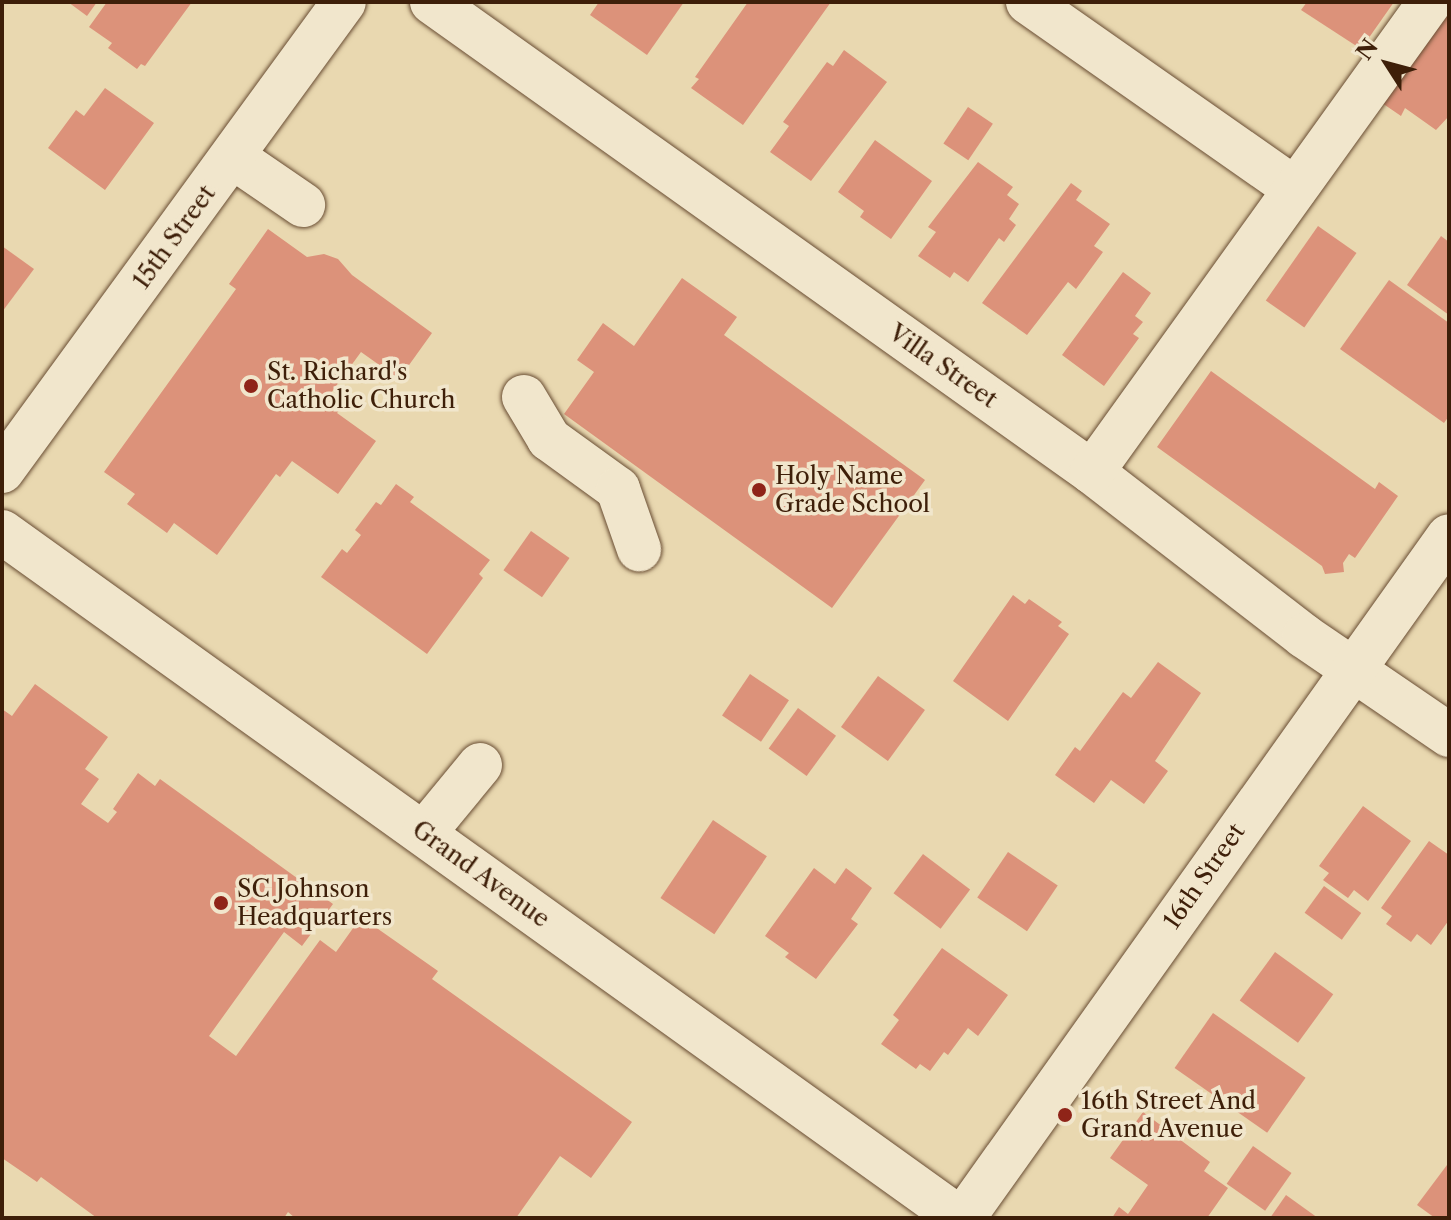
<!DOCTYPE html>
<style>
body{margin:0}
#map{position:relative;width:1451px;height:1220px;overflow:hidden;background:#e9d8b0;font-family:"Libre Caslon Text",serif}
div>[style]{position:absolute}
.building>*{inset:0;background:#dc927a;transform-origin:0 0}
.roads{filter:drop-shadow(0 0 2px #694d33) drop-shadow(0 0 2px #694d33)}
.minor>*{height:44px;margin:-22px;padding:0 22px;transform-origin:22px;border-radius:22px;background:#f1e6cc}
.dots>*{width:22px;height:22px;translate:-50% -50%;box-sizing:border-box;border:4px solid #f1e6cc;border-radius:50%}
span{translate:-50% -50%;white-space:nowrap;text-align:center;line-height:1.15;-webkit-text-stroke:7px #f1e6cc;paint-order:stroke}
.street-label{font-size:24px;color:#3e1f09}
.poi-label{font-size:24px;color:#3e1f09}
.left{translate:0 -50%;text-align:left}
.frame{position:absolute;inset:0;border:4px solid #3e1f09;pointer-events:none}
.north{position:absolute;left:1347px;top:24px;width:80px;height:80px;-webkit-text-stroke:6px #f1e6cc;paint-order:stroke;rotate:306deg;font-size:22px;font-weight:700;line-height:32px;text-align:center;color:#3e1f09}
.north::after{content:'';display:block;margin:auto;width:28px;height:36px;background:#3e1f09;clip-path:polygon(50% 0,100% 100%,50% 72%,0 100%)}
</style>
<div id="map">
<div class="building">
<div style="clip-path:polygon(68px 2px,97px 2px,87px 16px)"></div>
<div style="clip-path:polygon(107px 2px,192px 2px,145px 66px,141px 64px,137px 69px,108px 48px,112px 43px,89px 27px)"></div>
<div style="clip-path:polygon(599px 2px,684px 2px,647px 55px,590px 15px)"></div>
<div style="clip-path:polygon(748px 2px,831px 2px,743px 125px,691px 88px,699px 79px,695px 77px)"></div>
<div style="clip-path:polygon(1307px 2px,1394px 2px,1361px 49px,1301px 10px)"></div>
<div style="clip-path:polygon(1444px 12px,1449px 15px,1449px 116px,1436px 130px,1405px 108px,1401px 116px,1382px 103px)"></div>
<div style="clip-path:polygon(844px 50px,887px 82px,811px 181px,770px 152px,789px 126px,783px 122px,827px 62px,833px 66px)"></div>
<div style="clip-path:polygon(105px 88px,154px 123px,105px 190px,48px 148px,76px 110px,84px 116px)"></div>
<div style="left:968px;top:107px;width:30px;height:44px;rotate:34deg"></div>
<div style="clip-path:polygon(875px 140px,932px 181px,891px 239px,860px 217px,864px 211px,838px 192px)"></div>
<div style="clip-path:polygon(978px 162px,1013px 187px,1007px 195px,1019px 204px,1009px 219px,1016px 225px,1004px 242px,999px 238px,968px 282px,954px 272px,950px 278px,918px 256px,936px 232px,928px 227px)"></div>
<div style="clip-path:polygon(1071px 183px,1082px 191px,1076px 200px,1110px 224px,1094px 246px,1103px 252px,1076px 289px,1068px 282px,1027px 335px,982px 303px)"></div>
<div style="left:1318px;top:226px;width:47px;height:91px;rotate:35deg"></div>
<div style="clip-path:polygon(268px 229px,307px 257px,324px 254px,338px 259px,352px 275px,432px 333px,399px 379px,361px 352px,331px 393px,345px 403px,337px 413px,376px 441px,338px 494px,292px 461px,280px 477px,276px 474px,217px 555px,174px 523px,167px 533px,127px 504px,135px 494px,104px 472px,236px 289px,229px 284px)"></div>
<div style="clip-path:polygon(1441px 236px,1449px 242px,1449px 315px,1407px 285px)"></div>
<div style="clip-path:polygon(2px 246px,34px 269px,2px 312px)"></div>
<div style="clip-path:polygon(1123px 272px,1151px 293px,1135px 316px,1143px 322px,1133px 334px,1139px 338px,1104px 386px,1062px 355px)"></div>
<div style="clip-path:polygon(682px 278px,737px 317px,724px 335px,925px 480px,832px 608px,564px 414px,594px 372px,577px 360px,603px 323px,634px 346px)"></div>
<div style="clip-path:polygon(1389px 280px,1449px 323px,1449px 416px,1444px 423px,1340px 349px)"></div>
<div style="clip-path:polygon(1211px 371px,1375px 489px,1379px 482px,1398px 496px,1355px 558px,1349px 554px,1343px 563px,1344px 572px,1325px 574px,1322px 566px,1157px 447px)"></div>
<div style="clip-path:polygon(396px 484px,414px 497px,410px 502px,490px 560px,479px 574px,483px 578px,427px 654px,321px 577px,342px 549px,347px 553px,361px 535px,355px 530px,376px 502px,381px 505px)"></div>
<div style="left:531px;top:531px;width:47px;height:48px;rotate:35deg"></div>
<div style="clip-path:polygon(1013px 595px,1025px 604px,1029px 599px,1062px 622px,1058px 626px,1069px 634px,1008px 721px,953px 681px)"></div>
<div style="clip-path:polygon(1158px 662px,1201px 693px,1155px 761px,1168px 771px,1144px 804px,1111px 780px,1094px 803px,1055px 775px,1075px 747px,1080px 751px,1123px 692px,1131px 698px)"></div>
<div style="left:750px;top:674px;width:47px;height:50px;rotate:34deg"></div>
<div style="left:878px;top:676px;width:58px;height:63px;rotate:36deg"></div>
<div style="clip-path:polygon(35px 684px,108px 737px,85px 769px,99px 779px,81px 804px,108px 823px,117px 812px,113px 809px,138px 773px,155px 786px,160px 779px,333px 904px,302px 946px,284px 932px,209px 1036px,236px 1056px,320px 940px,336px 952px,361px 917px,438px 971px,432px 979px,632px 1122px,591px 1178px,560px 1156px,516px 1218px,295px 1218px,288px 1212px,284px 1218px,97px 1218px,41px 1177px,37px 1182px,2px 1158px,2px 709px,12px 716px)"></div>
<div style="left:798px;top:708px;width:47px;height:50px;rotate:36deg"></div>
<div style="clip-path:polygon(1363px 806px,1411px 841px,1368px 901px,1354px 890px,1348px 898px,1323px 880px,1329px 873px,1319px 866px)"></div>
<div style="left:713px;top:820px;width:65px;height:94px;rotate:34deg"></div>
<div style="clip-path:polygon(1429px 841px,1449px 855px,1449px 920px,1431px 945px,1417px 934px,1411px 942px,1386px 924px,1392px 916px,1381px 908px)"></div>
<div style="left:1008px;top:852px;width:60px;height:55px;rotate:34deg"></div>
<div style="left:923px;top:854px;width:59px;height:49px;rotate:37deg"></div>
<div style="clip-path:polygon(814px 868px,835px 884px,846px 868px,872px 888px,851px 919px,858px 924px,816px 979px,785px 957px,789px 953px,765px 936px)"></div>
<div style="left:1324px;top:886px;width:46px;height:33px;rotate:36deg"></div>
<div style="clip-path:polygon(942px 948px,1008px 995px,978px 1036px,968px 1028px,948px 1055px,944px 1052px,930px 1071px,920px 1064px,916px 1069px,881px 1044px,899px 1020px,893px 1015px)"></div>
<div style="left:1275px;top:952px;width:72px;height:60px;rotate:36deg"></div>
<div style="left:1213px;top:1013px;width:113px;height:67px;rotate:35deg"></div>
<div style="clip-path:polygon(1143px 1112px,1210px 1162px,1204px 1171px,1228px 1188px,1207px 1218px,1112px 1218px,1119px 1207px,1128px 1214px,1148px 1185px,1110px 1158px)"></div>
<div style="left:1253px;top:1146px;width:47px;height:46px;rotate:35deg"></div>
<div style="clip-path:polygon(1447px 1165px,1449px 1218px,1435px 1218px,1417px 1205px)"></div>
<div style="clip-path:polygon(1286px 1195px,1318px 1218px,1270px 1218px)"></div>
</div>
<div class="roads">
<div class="minor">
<div style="left:432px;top:2px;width:810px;rotate:35.46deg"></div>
<div style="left:1092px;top:472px;width:268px;rotate:37.7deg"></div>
<div style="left:1304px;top:636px;width:176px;rotate:34.3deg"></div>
<div style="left:1028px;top:2px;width:326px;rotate:35deg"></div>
<div style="left:233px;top:157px;width:85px;rotate:34.4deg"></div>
<div style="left:524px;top:397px;width:49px;rotate:59.2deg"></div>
<div style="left:549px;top:439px;width:85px;rotate:35.9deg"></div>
<div style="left:618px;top:489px;width:64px;rotate:70.7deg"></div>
<div style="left:2px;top:471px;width:580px;rotate:-53.9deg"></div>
<div style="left:1092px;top:472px;width:579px;rotate:-54.28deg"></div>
<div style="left:2px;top:532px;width:1177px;rotate:35.63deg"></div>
<div style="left:424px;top:833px;width:88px;rotate:-50.5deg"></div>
<div style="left:963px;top:1218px;width:837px;rotate:-54.53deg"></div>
</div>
</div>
<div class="dots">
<div style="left:251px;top:386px;background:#8f2418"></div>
<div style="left:759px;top:490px;background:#8f2418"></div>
<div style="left:221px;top:903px;background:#8f2418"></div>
<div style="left:1065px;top:1115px;background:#8f2418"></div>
</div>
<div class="street-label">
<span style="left:174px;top:237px;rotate:-54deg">15th Street</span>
<span style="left:943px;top:366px;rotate:35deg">Villa Street</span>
<span style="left:481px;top:874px;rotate:36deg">Grand Avenue</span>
<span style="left:1204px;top:876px;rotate:-55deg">16th Street</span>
</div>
<div class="poi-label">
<span class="left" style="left:267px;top:386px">St. Richard's<br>Catholic Church</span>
<span class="left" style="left:775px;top:490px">Holy Name<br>Grade School</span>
<span class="left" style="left:237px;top:903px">SC Johnson<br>Headquarters</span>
<span class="left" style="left:1081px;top:1115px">16th Street And<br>Grand Avenue</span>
</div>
<div class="frame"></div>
<div class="north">N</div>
</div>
